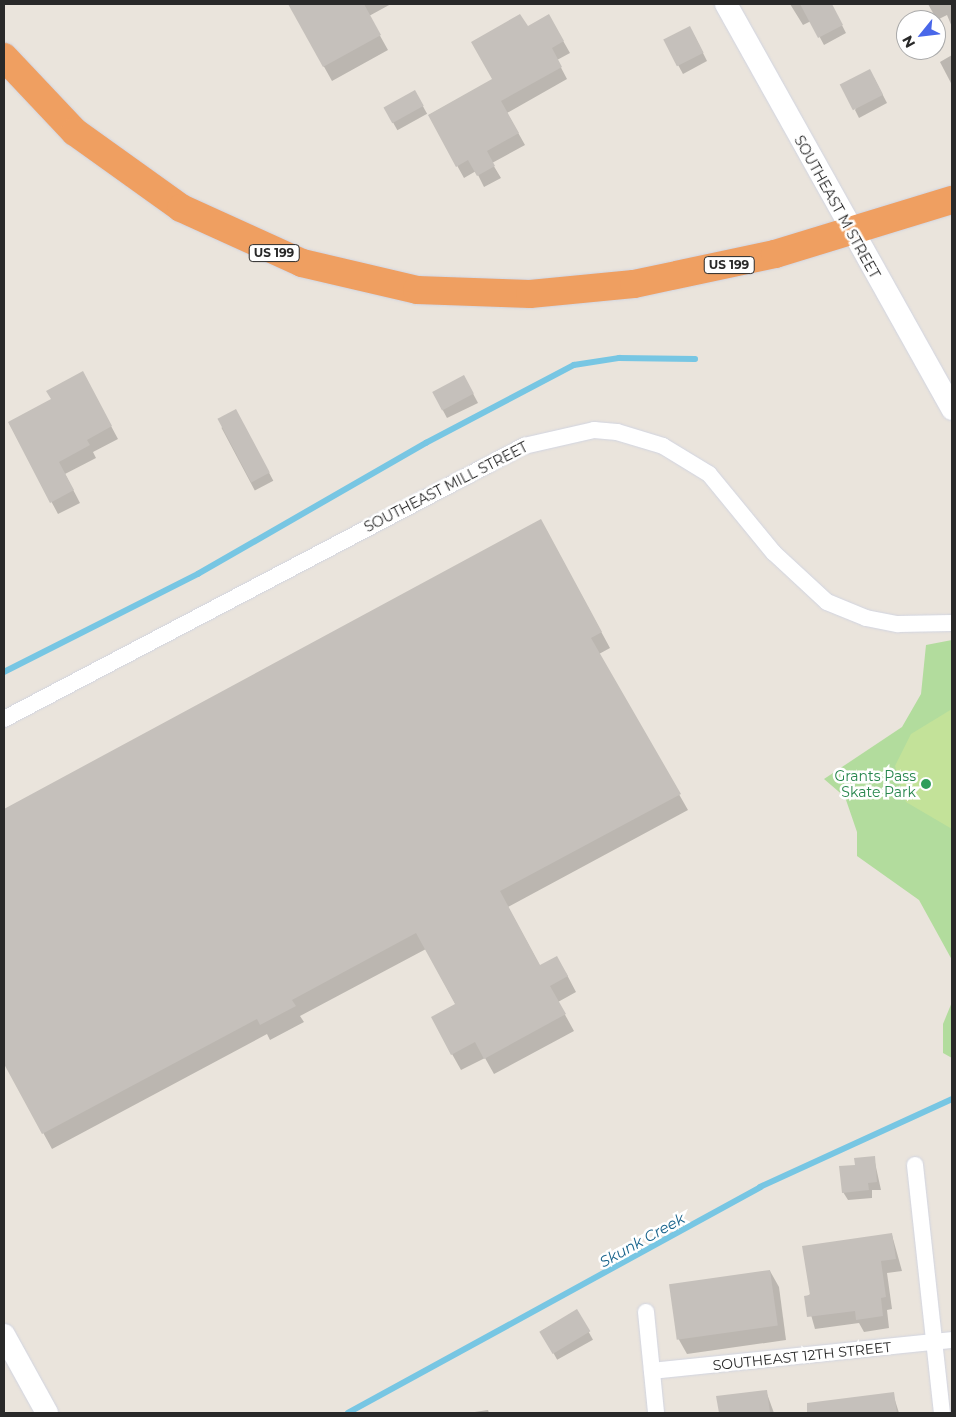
<!DOCTYPE html>
<style>
body{margin:0}
#map{position:relative;width:956px;height:1417px;overflow:hidden;background:#eae4dc;font-family:Montserrat,sans-serif}
div>[style]{position:absolute}
.green>*{inset:0;background:#b2dc9d}
.pitch>*{inset:0;background:#c3e299}
.shadow>*{inset:0;background:#0003;transform-origin:0 0}
.stream>*{height:5.5px;margin:-2.75px;padding:0 2.75px;transform-origin:2.75px;border-radius:2.75px;background:#77c6e3}
.building>*{inset:0;background:#c5c0bb;transform-origin:0 0}
.roads{filter:drop-shadow(0 0 1px #d1d4e0) drop-shadow(0 0 1px #d1d4e0)}
.street>*{height:16px;margin:-8px;padding:0 8px;transform-origin:8px;border-radius:8px;background:#fff}
.secondary>*{height:22px;margin:-11px;padding:0 11px;transform-origin:11px;border-radius:11px;background:#fff}
.highway>*{height:28px;margin:-14px;padding:0 14px;transform-origin:14px;border-radius:14px;background:#ef9f61}
.dots>*{width:14px;height:14px;translate:-50% -50%;box-sizing:border-box;border:2px solid #fff;border-radius:50%}
span{translate:-50% -50%;white-space:nowrap;text-align:center;line-height:1.15;-webkit-text-stroke:5px #fff;paint-order:stroke}
.shield-label span{padding:1px 4px;background:#fff;border:1px solid;border-radius:4px;-webkit-text-stroke-width:0}
.shield-label{font-size:12px;color:#292929;font-weight:700}
.street-label{font-size:14px;color:#292929}
.leisure-label{font-size:14px;color:#27864d}
.right{translate:-100% -50%;text-align:right}
.water-label{font-size:15px;color:#19648c;font-style:italic}
.frame{position:absolute;inset:0;border:5px solid #292929;pointer-events:none}
.north{position:absolute;left:896px;top:10px;width:50px;height:50px;box-sizing:border-box;background:#fff;border:1px solid #a9a9a9;border-radius:50%;rotate:241deg;font-size:14px;font-weight:700;line-height:20px;text-align:center;color:#292929}
.north::after{content:'';display:block;margin:auto;width:18px;height:22px;background:#4967e9;clip-path:polygon(50% 0,100% 100%,50% 72%,0 100%)}
</style>
<div id="map">
<div class="green">
<div style="clip-path:polygon(952px 640px,952px 960px,919px 900px,857px 856px,857px 832px,845px 797px,824px 779px,902px 727px,921px 694px,926px 645px)"></div>
<div style="clip-path:polygon(952px 1002px,952px 1058px,943px 1053px,943px 1024px)"></div>
</div>
<div class="pitch">
<div style="clip-path:polygon(952px 709px,952px 829px,906px 802px,895px 766px,911px 734px)"></div>
</div>
<div class="shadow">
<div style="clip-path:polygon(289px 4px,391px 4px,369px 16px,388px 50px,332px 81px)"></div>
<div style="clip-path:polygon(790px 4px,831px 4px,846px 33px,824px 45px,811px 21px,803px 25px)"></div>
<div style="clip-path:polygon(928px 4px,952px 4px,952px 27px,947px 15px,937px 20px)"></div>
<div style="clip-path:polygon(549px 16px,570px 53px,557px 60px,567px 79px,507px 113px,525px 145px,492px 163px,501px 178px,484px 187px,476px 171px,464px 178px,429px 115px,494px 79px,527px 28px)"></div>
<div style="clip-path:polygon(694px 35px,707px 61px,683px 74px,665px 41px)"></div>
<div style="clip-path:polygon(952px 55px,952px 85px,940px 62px)"></div>
<div style="clip-path:polygon(874px 78px,887px 103px,859px 118px,855px 110px)"></div>
<div style="left:415px;top:92px;width:25px;height:34px;rotate:61deg"></div>
<div style="clip-path:polygon(468px 384px,478px 403px,447px 418px,433px 392px)"></div>
<div style="clip-path:polygon(89px 385px,118px 439px,93px 452px,96px 458px,65px 474px,80px 503px,58px 514px,9px 423px)"></div>
<div style="left:240px;top:418px;width:71px;height:21px;rotate:62deg"></div>
<div style="clip-path:polygon(541px 521px,610px 648px,599px 654px,688px 810px,508px 907px,540px 966px,566px 973px,576px 992px,558px 1002px,574px 1031px,494px 1074px,485px 1058px,461px 1070px,452px 1054px,456px 1005px,426px 949px,300px 1016px,304px 1022px,270px 1040px,267px 1034px,52px 1149px,4px 1061px,4px 810px)"></div>
<div style="clip-path:polygon(874px 1158px,881px 1190px,872px 1190px,872px 1198px,848px 1200px,843px 1192px)"></div>
<div style="clip-path:polygon(892px 1235px,902px 1271px,887px 1273px,892px 1309px,887px 1310px,889px 1328px,864px 1332px,859px 1323px,815px 1329px,806px 1297px)"></div>
<div style="clip-path:polygon(770px 1271px,779px 1287px,786px 1340px,687px 1354px,678px 1338px,671px 1285px)"></div>
<div style="left:577px;top:1311px;width:33px;height:41px;rotate:61deg"></div>
<div style="clip-path:polygon(766px 1391px,774px 1413px,720px 1413px,718px 1397px)"></div>
<div style="clip-path:polygon(893px 1394px,899px 1413px,838px 1413px,837px 1401px)"></div>
<div style="clip-path:polygon(488px 1410px,489px 1413px,468px 1413px)"></div>
</div>
<div class="stream">
<div style="left:4px;top:672px;width:217px;rotate:-26.8deg"></div>
<div style="left:198px;top:574px;width:263px;rotate:-29.9deg"></div>
<div style="left:426px;top:443px;width:167px;rotate:-27.8deg"></div>
<div style="left:574px;top:365px;width:46px;rotate:-8.8deg"></div>
<div style="left:619px;top:358px;width:76px;rotate:0.8deg"></div>
<div style="left:348px;top:1413px;width:470px;rotate:-28.7deg"></div>
<div style="left:760px;top:1187px;width:211px;rotate:-24.6deg"></div>
</div>
<div class="building">
<div style="clip-path:polygon(288px 4px,364px 4px,381px 35px,323px 67px)"></div>
<div style="clip-path:polygon(800px 4px,832px 4px,843px 25px,818px 38px)"></div>
<div style="clip-path:polygon(520px 14px,528px 26px,549px 14px,564px 41px,552px 48px,562px 67px,501px 101px,519px 133px,487px 151px,495px 166px,477px 176px,468px 160px,456px 167px,428px 115px,492px 79px,471px 42px)"></div>
<div style="left:690px;top:26px;width:30px;height:30px;rotate:63deg"></div>
<div style="left:870px;top:69px;width:29px;height:34px;rotate:63deg"></div>
<div style="left:415px;top:90px;width:18px;height:36px;rotate:61deg"></div>
<div style="clip-path:polygon(83px 371px,112px 426px,87px 440px,90px 445px,59px 462px,74px 490px,50px 503px,8px 422px,51px 399px,46px 391px)"></div>
<div style="left:464px;top:375px;width:21px;height:36px;rotate:62deg"></div>
<div style="left:236px;top:409px;width:72px;height:21px;rotate:62deg"></div>
<div style="clip-path:polygon(541px 519px,602px 632px,591px 638px,681px 794px,500px 891px,540px 965px,557px 956px,568px 976px,550px 986px,566px 1014px,484px 1059px,475px 1042px,451px 1055px,431px 1017px,455px 1004px,416px 933px,292px 1000px,296px 1006px,260px 1025px,257px 1019px,42px 1134px,4px 1064px,4px 809px)"></div>
<div style="clip-path:polygon(875px 1156px,877px 1182px,868px 1183px,869px 1190px,842px 1193px,839px 1166px,855px 1165px,854px 1158px)"></div>
<div style="clip-path:polygon(892px 1233px,896px 1259px,881px 1261px,886px 1297px,881px 1298px,883px 1316px,856px 1320px,855px 1311px,807px 1317px,804px 1296px,810px 1295px,802px 1246px)"></div>
<div style="left:770px;top:1270px;width:56px;height:102px;rotate:82deg"></div>
<div style="left:577px;top:1309px;width:26px;height:44px;rotate:59deg"></div>
<div style="clip-path:polygon(767px 1390px,770px 1413px,719px 1413px,716px 1396px)"></div>
<div style="clip-path:polygon(894px 1392px,897px 1413px,807px 1413px,807px 1403px)"></div>
</div>
<div class="roads">
<div class="street">
<div style="left:4px;top:719px;width:587px;rotate:-27.7deg"></div>
<div style="left:524px;top:446px;width:72px;rotate:-12.9deg"></div>
<div style="left:594px;top:430px;width:23px;rotate:5deg"></div>
<div style="left:617px;top:432px;width:48px;rotate:16.9deg"></div>
<div style="left:663px;top:446px;width:54px;rotate:31.3deg"></div>
<div style="left:709px;top:474px;width:102px;rotate:50.6deg"></div>
<div style="left:774px;top:553px;width:72px;rotate:42.8deg"></div>
<div style="left:827px;top:602px;width:42px;rotate:22.3deg"></div>
<div style="left:866px;top:618px;width:33px;rotate:11deg"></div>
<div style="left:898px;top:624px;width:54px;rotate:-1.1deg"></div>
<div style="left:915px;top:1165px;width:249px;rotate:83.8deg"></div>
<div style="left:646px;top:1312px;width:101px;rotate:84.3deg"></div>
<div style="left:652px;top:1371px;width:302px;rotate:-5.9deg"></div>
</div>
<div class="secondary">
<div style="left:726px;top:4px;width:464px;rotate:60.8deg"></div>
<div style="left:4px;top:1335px;width:89px;rotate:61.1deg"></div>
</div>
<div class="highway">
<div style="left:4px;top:57px;width:103px;rotate:46.6deg"></div>
<div style="left:75px;top:132px;width:130px;rotate:35.6deg"></div>
<div style="left:181px;top:208px;width:133px;rotate:24.4deg"></div>
<div style="left:302px;top:263px;width:118px;rotate:13.2deg"></div>
<div style="left:417px;top:290px;width:113px;rotate:2deg"></div>
<div style="left:530px;top:294px;width:104px;rotate:-5.5deg"></div>
<div style="left:634px;top:284px;width:144px;rotate:-12deg"></div>
<div style="left:775px;top:254px;width:185px;rotate:-17deg"></div>
</div>
</div>
<div class="dots">
<div style="left:926px;top:784px;background:#2e9e5b"></div>
</div>
<div class="shield-label">
<span style="left:274px;top:253px">US 199</span>
<span style="left:729px;top:265px">US 199</span>
</div>
<div class="street-label">
<span style="left:837px;top:207px;rotate:61deg">SOUTHEAST M STREET</span>
<span style="left:446px;top:487px;rotate:-27deg">SOUTHEAST MILL STREET</span>
<span style="left:802px;top:1356px;rotate:-6deg">SOUTHEAST 12TH STREET</span>
</div>
<div class="leisure-label">
<span class="right" style="left:916px;top:784px">Grants Pass<br>Skate Park</span>
</div>
<div class="water-label">
<span style="left:642px;top:1240px;rotate:-29deg">Skunk Creek</span>
</div>
<div class="frame"></div>
<div class="north">N</div>
</div>
